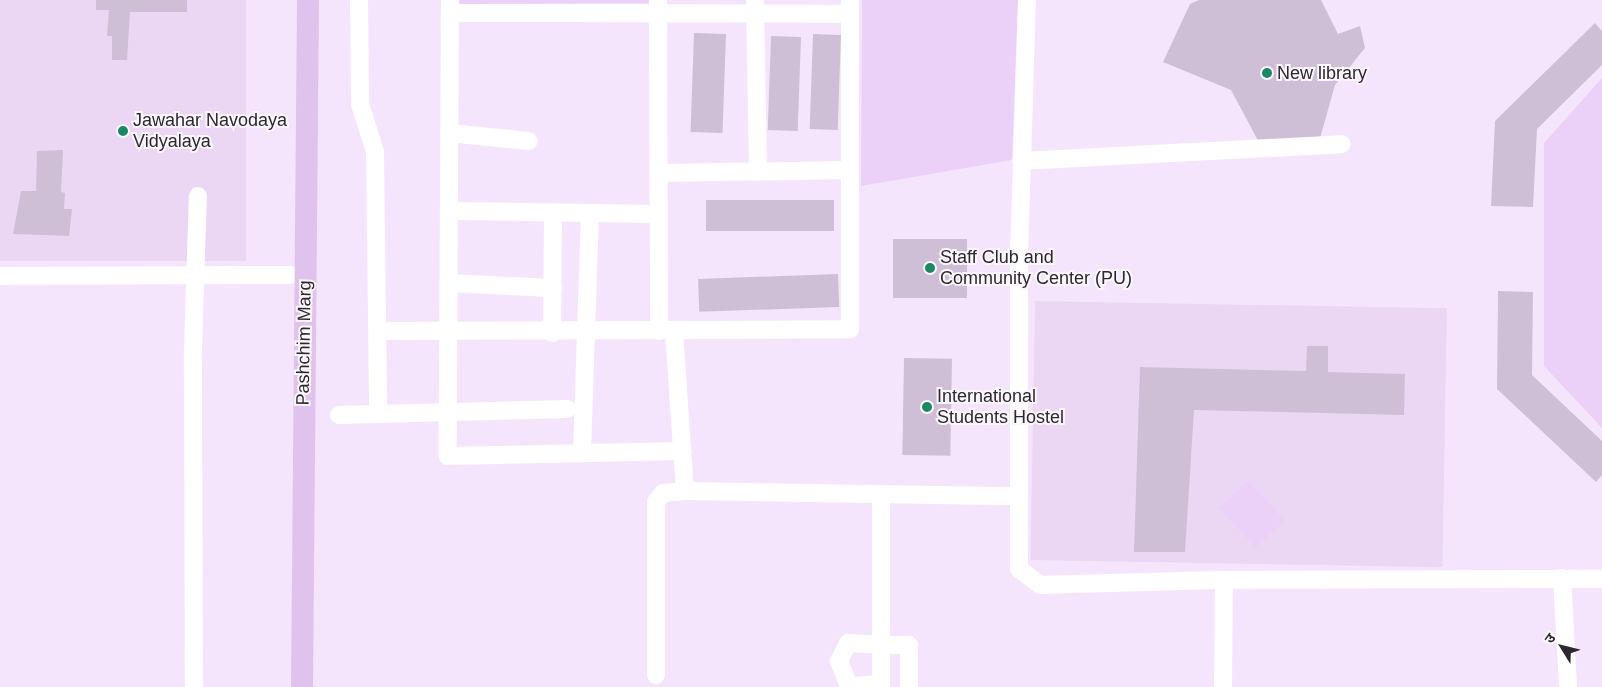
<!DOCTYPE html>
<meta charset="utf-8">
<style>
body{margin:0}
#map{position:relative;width:1602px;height:687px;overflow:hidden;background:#f5e5fc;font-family:Arial,"Noto Sans Devanagari",sans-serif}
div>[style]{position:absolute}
.built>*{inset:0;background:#ebd7f4;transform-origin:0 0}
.green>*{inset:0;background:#ebd1f7;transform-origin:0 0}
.building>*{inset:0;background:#cfbfd6;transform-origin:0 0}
.minor>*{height:18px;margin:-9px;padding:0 9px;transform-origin:9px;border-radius:9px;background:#fff}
.major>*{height:22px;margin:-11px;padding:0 11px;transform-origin:11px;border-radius:11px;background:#e0c3ec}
.dots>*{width:14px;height:14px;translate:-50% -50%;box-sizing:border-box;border:2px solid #fbf7fc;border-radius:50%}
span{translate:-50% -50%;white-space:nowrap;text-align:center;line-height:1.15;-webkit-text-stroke:4px #fbf7fc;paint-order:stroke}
.poi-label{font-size:18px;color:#2d2730}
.left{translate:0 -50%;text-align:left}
.street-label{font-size:18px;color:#2d2730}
.north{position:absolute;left:1537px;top:622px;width:50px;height:50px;-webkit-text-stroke:4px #fbf7fc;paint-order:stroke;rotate:306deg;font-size:14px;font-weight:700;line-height:20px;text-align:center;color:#2d2730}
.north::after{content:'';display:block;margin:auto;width:18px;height:22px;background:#2d2730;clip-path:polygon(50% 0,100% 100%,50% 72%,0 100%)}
</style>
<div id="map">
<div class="built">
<div style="left:0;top:0;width:246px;height:261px"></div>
<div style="left:1035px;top:301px;width:412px;height:259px;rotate:1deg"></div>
</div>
<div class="green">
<div style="clip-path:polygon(459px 0,652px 0,652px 3px,459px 4px)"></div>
<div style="clip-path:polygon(862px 0,1018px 0,1012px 160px,861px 186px)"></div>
<div style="clip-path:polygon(1602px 78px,1602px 428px,1544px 366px,1544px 143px)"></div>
<div style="left:1248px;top:481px;width:54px;height:40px;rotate:47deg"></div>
</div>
<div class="building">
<div style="clip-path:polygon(96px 0,187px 0,187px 12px,130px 12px,127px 60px,112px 60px,112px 36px,107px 36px,109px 10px,96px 10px)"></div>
<div style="clip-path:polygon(1199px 0,1321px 0,1338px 34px,1360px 26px,1365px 48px,1335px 85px,1319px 142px,1262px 148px,1231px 90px,1163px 62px,1190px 4px)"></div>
<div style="clip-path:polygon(1595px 23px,1602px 31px,1602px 65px,1537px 129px,1533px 207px,1491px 206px,1495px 121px)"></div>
<div style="left:694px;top:33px;width:32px;height:99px;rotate:2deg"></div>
<div style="left:813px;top:34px;width:28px;height:95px;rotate:2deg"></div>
<div style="left:771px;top:36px;width:30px;height:94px;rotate:2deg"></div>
<div style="clip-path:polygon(63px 150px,61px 192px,65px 193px,64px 209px,72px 209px,69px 236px,13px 234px,21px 191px,36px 191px,37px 151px)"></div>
<div style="left:706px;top:200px;width:128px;height:31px"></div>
<div style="left:893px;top:239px;width:74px;height:59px"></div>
<div style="left:838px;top:274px;width:33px;height:140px;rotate:88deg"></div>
<div style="clip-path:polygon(1498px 291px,1533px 292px,1532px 375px,1602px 441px,1602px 475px,1596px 482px,1497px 389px)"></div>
<div style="clip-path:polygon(1307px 346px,1328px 346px,1328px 372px,1405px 374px,1404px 415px,1194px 410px,1185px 552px,1134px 552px,1140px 367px,1306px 371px)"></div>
<div style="left:904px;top:358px;width:48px;height:97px;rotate:1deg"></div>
</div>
<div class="minor">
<div style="left:359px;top:0;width:104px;rotate:89.4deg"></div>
<div style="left:360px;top:104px;width:50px;rotate:72.6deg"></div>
<div style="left:375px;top:152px;width:262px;rotate:89.3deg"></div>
<div style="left:450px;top:0;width:456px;rotate:90.3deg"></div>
<div style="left:448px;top:456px;width:235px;rotate:-1.2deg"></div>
<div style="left:658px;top:0;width:331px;rotate:89.8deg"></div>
<div style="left:755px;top:0;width:172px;rotate:89deg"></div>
<div style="left:1027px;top:0;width:248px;rotate:91.8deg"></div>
<div style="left:1019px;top:248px;width:321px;rotate:90deg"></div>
<div style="left:1019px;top:569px;width:26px;rotate:37deg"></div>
<div style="left:1040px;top:585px;width:184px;rotate:-1.6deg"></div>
<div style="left:450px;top:13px;width:400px;rotate:0.1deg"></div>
<div style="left:449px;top:133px;width:80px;rotate:5.7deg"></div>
<div style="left:1021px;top:161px;width:321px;rotate:-3deg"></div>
<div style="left:659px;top:173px;width:191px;rotate:-0.9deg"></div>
<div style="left:449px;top:211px;width:210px;rotate:0.8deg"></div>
<div style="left:0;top:276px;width:290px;rotate:-0.2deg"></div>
<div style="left:449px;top:283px;width:104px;rotate:2.8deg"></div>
<div style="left:378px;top:331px;width:472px;rotate:-0.2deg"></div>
<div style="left:850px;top:329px;width:329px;rotate:-90deg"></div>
<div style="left:674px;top:331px;width:160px;rotate:86.1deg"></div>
<div style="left:685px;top:491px;width:331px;rotate:0.9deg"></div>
<div style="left:552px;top:333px;width:121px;rotate:-89.5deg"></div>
<div style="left:339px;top:415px;width:228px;rotate:-1.5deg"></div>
<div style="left:582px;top:453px;width:240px;rotate:-88.1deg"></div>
<div style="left:881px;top:494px;width:151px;rotate:90deg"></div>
<div style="left:881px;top:645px;width:28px"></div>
<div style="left:909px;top:645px;width:42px;rotate:90deg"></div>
<div style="left:1562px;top:578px;width:109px;rotate:86.8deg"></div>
<div style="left:848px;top:643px;width:33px;rotate:3deg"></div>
<div style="left:881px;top:645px;width:39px;rotate:90deg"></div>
<div style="left:881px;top:684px;width:32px;rotate:176deg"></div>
<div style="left:849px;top:686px;width:27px;rotate:-112deg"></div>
<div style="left:839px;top:661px;width:20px;rotate:-63deg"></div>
<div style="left:656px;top:675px;width:173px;rotate:-90deg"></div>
<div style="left:656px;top:502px;width:11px;rotate:-52deg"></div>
<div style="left:663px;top:493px;width:22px;rotate:-5deg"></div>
<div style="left:194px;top:687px;width:336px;rotate:-90.2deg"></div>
<div style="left:193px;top:351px;width:155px;rotate:-88.2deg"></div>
<div style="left:1223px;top:687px;width:107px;rotate:-89.5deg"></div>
<div style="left:1224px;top:580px;width:378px;rotate:-0.2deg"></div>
</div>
<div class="major">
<div style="left:302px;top:687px;width:687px;rotate:-89.5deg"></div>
</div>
<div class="dots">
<div style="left:1267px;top:73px;background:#1b8764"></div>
<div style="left:123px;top:131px;background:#1b8764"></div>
<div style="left:930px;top:268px;background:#1b8764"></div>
<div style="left:927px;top:407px;background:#1b8764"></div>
</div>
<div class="poi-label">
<span class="left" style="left:1277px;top:73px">New library</span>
<span class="left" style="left:133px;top:131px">Jawahar Navodaya<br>Vidyalaya</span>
<span class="left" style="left:940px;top:268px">Staff Club and<br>Community Center (PU)</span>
<span class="left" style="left:937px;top:407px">International<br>Students Hostel</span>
</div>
<div class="street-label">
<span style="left:304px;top:343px;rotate:-89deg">Pashchim Marg</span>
</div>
<div class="north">उ</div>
</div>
